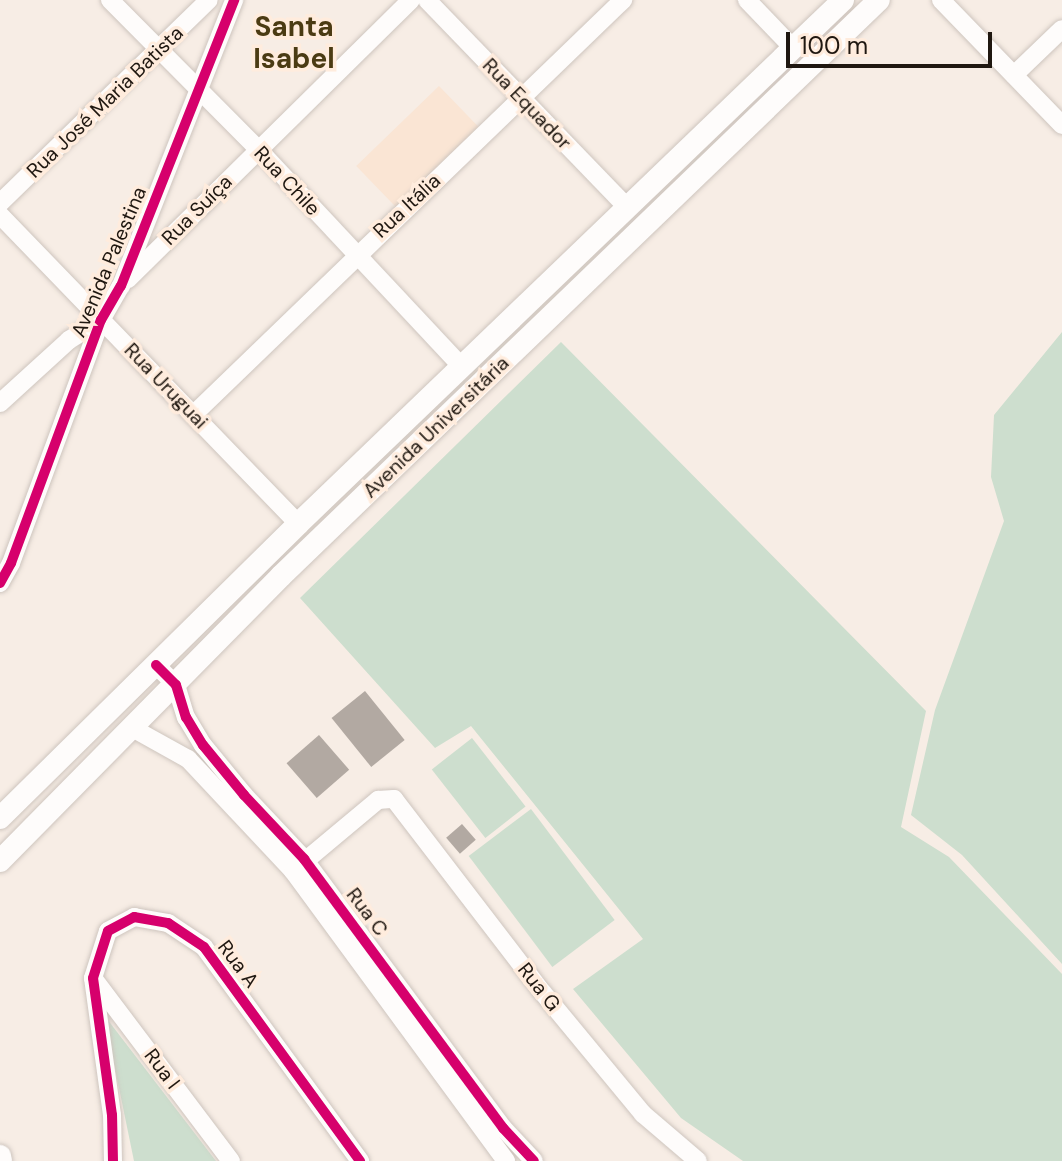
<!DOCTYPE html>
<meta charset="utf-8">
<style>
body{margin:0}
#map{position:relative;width:1062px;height:1161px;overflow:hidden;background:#f7ede5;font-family:"DM Sans",sans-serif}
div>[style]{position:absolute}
.built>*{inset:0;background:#fae5d4;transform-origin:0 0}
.green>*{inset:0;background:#cddece;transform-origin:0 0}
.building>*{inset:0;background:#b2a9a2;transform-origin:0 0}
.roads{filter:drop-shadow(0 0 2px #cec5be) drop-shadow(0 0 2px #cec5be)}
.minor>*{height:18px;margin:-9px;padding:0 9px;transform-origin:9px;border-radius:9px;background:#fefcfb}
.major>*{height:22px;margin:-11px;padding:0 11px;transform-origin:11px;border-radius:11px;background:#fefcfb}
.cycleway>*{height:10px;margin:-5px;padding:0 5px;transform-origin:5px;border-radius:5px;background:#d6006c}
span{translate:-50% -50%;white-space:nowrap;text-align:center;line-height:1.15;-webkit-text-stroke:7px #ffecdd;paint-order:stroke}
.street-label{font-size:20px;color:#1f1710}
.district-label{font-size:28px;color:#4b3b13;font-weight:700}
.scale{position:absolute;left:786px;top:32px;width:206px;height:36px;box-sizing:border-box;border:4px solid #1f1710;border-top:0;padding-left:10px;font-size:24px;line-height:28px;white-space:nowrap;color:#1f1710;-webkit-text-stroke:6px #ffecdd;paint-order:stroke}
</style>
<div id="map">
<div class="built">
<div style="left:439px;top:86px;width:57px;height:115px;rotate:46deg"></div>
</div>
<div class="green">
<div style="clip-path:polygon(1062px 332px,1062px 964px,962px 855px,911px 815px,935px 710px,1004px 521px,991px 477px,994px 415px)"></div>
<div style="clip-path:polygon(561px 342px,926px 711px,901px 827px,949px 857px,1062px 974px,1062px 1161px,743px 1161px,681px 1118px,573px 989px,643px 939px,471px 726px,435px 748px,300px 598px)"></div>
<div style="left:472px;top:738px;width:87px;height:51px;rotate:52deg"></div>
<div style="left:531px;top:809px;width:139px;height:78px;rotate:53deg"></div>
<div style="clip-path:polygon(104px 1015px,216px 1161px,134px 1161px)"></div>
</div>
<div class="building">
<div style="left:365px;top:691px;width:63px;height:43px;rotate:51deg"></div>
<div style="left:319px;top:735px;width:46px;height:43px;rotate:49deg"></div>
<div style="left:462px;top:824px;width:21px;height:21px;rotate:49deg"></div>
</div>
<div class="roads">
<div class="minor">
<div style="left:110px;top:0;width:210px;rotate:45.2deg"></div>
<div style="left:258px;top:149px;width:297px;rotate:46.9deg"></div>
<div style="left:427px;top:0;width:288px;rotate:46deg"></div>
<div style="left:747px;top:0;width:66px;rotate:46.2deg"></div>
<div style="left:941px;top:0;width:174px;rotate:45.9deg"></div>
<div style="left:1014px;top:75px;width:66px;rotate:-43.8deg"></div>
<div style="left:0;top:203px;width:291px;rotate:-44.2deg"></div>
<div style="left:0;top:215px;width:429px;rotate:46deg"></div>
<div style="left:128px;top:279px;width:397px;rotate:-44.6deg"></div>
<div style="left:0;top:403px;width:93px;rotate:-42.4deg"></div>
<div style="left:69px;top:340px;width:38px;rotate:-32deg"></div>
<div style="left:193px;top:415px;width:598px;rotate:-43.98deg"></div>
<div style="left:0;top:583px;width:23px;rotate:-61deg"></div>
<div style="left:11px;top:563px;width:259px;rotate:-69.7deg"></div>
<div style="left:101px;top:320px;width:39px;rotate:-60deg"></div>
<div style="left:121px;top:286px;width:308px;rotate:-68.4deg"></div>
<div style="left:156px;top:665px;width:28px;rotate:45deg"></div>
<div style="left:176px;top:685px;width:34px;rotate:73deg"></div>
<div style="left:186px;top:717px;width:33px;rotate:59deg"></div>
<div style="left:203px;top:745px;width:65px;rotate:50.6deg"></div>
<div style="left:244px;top:795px;width:88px;rotate:46.8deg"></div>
<div style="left:304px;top:859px;width:335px;rotate:53.5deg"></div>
<div style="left:503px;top:1128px;width:45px;rotate:46.8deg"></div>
<div style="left:134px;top:729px;width:62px;rotate:29.1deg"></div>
<div style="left:188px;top:759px;width:154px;rotate:46.8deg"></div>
<div style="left:293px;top:871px;width:360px;rotate:53.7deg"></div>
<div style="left:293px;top:871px;width:111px;rotate:-39.9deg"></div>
<div style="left:378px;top:800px;width:16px;rotate:-4deg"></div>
<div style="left:394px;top:799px;width:245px;rotate:52.5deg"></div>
<div style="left:543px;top:993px;width:157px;rotate:50.4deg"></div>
<div style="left:643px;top:1114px;width:72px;rotate:40.5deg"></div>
<div style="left:93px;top:978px;width:229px;rotate:53deg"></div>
<div style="left:113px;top:1161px;width:46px;rotate:-91.2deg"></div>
<div style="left:112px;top:1115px;width:138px;rotate:-97.9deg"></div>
<div style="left:93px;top:978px;width:49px;rotate:-72.3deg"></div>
<div style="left:108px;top:931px;width:30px;rotate:-28deg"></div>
<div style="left:134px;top:917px;width:35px;rotate:10deg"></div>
<div style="left:168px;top:923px;width:43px;rotate:33.7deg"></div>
<div style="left:204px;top:947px;width:265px;rotate:53.9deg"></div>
</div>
<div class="major">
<div style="left:0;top:818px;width:419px;rotate:-44.6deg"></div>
<div style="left:298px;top:524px;width:756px;rotate:-43.87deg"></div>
<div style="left:0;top:861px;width:400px;rotate:-45.4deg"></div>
<div style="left:281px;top:576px;width:830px;rotate:-43.93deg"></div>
<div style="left:0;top:1156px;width:5px;rotate:79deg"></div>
</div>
</div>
<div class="cycleway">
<div style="left:0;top:583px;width:23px;rotate:-61deg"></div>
<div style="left:11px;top:563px;width:259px;rotate:-69.7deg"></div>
<div style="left:101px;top:320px;width:39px;rotate:-60deg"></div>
<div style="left:121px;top:286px;width:308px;rotate:-68.4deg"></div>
<div style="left:156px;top:665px;width:28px;rotate:45deg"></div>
<div style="left:176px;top:685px;width:34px;rotate:73deg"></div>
<div style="left:186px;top:717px;width:33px;rotate:59deg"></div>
<div style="left:203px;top:745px;width:65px;rotate:50.6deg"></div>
<div style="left:244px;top:795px;width:88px;rotate:46.8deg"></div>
<div style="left:304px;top:859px;width:335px;rotate:53.5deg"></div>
<div style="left:503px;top:1128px;width:45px;rotate:46.8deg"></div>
<div style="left:113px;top:1161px;width:46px;rotate:-91.2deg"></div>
<div style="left:112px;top:1115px;width:138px;rotate:-97.9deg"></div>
<div style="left:93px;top:978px;width:49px;rotate:-72.3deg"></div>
<div style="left:108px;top:931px;width:30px;rotate:-28deg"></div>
<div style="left:134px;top:917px;width:35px;rotate:10deg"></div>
<div style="left:168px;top:923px;width:43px;rotate:33.7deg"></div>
<div style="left:204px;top:947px;width:265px;rotate:53.9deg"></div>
</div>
<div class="street-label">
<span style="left:105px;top:102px;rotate:-44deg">Rua José Maria Batista</span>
<span style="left:527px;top:104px;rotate:46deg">Rua Equador</span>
<span style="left:287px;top:181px;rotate:47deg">Rua Chile</span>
<span style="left:407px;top:206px;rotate:-43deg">Rua Itália</span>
<span style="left:197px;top:210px;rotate:-45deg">Rua Suíça</span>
<span style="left:109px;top:262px;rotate:-67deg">Avenida Palestina</span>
<span style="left:166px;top:386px;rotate:46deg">Rua Uruguai</span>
<span style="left:436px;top:427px;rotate:-44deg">Avenida Universitária</span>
<span style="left:367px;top:912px;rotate:53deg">Rua C</span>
<span style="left:238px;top:964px;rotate:53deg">Rua A</span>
<span style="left:539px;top:987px;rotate:52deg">Rua G</span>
<span style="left:162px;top:1069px;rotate:53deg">Rua I</span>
</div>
<div class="district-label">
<span style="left:294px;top:43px">Santa<br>Isabel</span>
</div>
<div class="scale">100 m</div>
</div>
